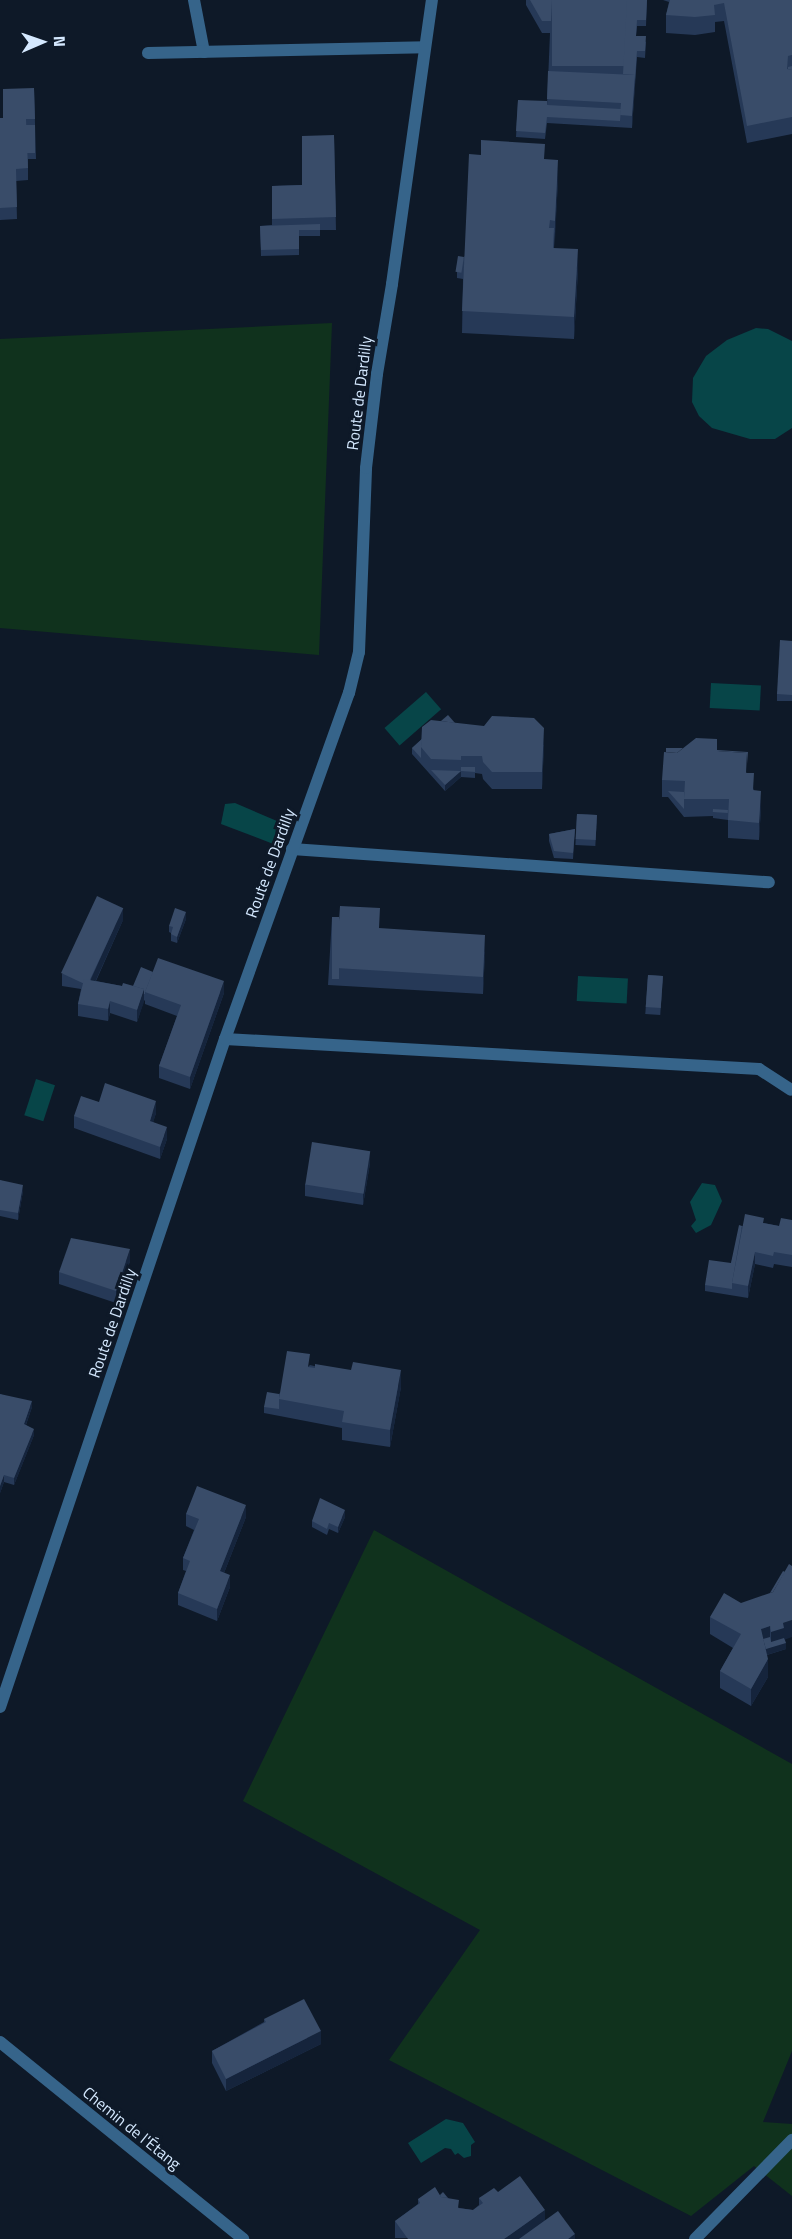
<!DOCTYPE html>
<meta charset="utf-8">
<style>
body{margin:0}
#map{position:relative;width:792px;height:2239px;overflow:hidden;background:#0e1928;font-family:"Titillium Web",sans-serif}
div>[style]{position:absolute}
.green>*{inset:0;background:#10321d}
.water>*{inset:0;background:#074548;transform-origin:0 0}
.lane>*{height:12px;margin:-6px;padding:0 6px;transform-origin:6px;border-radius:6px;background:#36648a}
.street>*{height:12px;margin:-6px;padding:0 6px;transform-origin:6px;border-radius:6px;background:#36648a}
.wall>*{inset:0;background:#263957;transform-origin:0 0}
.shaded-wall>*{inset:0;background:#15243c}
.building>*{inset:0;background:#394c69;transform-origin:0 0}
span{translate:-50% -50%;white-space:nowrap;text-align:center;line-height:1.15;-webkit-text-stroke:6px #0e1928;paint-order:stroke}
.street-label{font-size:16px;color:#d5e9ff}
.north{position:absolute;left:12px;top:12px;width:60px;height:60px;-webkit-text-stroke:4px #0e1928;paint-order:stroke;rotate:88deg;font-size:16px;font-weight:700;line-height:24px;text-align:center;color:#d5e9ff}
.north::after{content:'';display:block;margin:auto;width:21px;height:27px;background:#d5e9ff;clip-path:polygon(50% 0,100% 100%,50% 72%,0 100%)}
</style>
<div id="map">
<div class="green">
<div style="clip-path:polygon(332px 323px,319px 655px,0 628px,0 339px)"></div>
<div style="clip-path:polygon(374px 1530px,792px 1764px,792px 2051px,763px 2122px,792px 2124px,792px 2196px,754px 2166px,691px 2216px,389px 2060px,480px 1930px,243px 1801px)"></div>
</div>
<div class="water">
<div style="clip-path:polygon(756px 328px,768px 329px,792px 341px,792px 428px,775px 439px,750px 439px,712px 428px,699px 416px,692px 402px,693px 378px,706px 356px,727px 340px)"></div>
<div style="left:711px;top:683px;width:50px;height:25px;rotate:3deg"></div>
<div style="left:426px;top:692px;width:23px;height:55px;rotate:49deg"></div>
<div style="clip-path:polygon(235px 803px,284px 824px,276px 845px,221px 824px,225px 804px)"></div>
<div style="left:578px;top:976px;width:50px;height:25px;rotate:3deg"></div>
<div style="left:36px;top:1079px;width:20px;height:38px;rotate:18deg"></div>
<div style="clip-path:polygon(702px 1183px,715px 1185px,722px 1201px,711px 1225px,696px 1233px,691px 1226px,696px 1220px,690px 1202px)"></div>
<div style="clip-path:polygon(446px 2119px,463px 2123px,475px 2142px,471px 2145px,471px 2156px,464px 2158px,458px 2153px,455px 2155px,451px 2149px,445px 2148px,421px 2163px,408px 2143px)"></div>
</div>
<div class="lane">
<div style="left:292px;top:849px;width:478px;rotate:4deg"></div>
<div style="left:225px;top:1039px;width:535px;rotate:3.22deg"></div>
<div style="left:759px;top:1069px;width:38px;rotate:33deg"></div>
</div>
<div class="street">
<div style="left:194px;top:0;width:53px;rotate:79.1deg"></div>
<div style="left:148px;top:53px;width:277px;rotate:-1.2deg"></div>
<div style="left:0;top:1707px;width:705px;rotate:-71.39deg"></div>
<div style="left:225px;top:1039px;width:368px;rotate:-70.3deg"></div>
<div style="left:349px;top:693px;width:42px;rotate:-76.3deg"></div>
<div style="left:359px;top:652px;width:184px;rotate:-87.8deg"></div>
<div style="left:366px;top:468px;width:95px;rotate:-83.3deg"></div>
<div style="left:377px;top:374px;width:91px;rotate:-80.5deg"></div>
<div style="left:392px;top:284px;width:287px;rotate:-82deg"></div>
<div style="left:0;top:2042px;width:313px;rotate:39deg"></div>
<div style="left:695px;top:2239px;width:139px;rotate:-45.6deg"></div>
</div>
<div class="wall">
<div style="clip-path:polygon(526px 0,647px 0,646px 26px,637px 26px,636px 36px,646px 42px,645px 58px,637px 57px,632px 128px,547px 123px,545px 139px,516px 137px,518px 100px,547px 105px,550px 33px,542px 33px,526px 5px)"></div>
<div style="clip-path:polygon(663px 0,792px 0,792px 134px,747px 143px,724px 21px,715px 22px,715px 32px,695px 35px,666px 33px,666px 15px,669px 2px)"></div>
<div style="clip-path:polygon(34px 88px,36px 159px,28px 159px,28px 180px,16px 181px,17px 219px,0 220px,0 118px,3px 118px)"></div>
<div style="clip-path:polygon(334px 135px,336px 230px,320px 230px,320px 236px,299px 236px,299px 255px,261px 256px,260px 226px,272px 225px,272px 186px,302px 185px)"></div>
<div style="clip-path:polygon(545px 159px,558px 181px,554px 248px,578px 270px,574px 339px,462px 333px,463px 279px,457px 278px,457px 272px,464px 257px)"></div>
<div style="clip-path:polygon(792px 641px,792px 701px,777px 701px,777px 694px)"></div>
<div style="clip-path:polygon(441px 721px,455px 723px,544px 745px,542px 789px,492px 789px,483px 779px,482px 774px,475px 773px,475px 778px,461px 777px,445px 791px,412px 754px,412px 748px)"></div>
<div style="clip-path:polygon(717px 750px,747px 773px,761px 808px,759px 840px,728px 838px,728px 820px,713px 818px,713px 816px,684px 817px,668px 797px,662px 797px,662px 780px)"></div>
<div style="left:577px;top:814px;width:20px;height:31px;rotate:3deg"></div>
<div style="clip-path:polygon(575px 829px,573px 859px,554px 858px,549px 841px,549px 834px)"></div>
<div style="clip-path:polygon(332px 917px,380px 929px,485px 952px,483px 994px,328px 985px)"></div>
<div style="clip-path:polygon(186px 919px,177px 943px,171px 941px,171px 933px,169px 932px,169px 926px)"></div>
<div style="clip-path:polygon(123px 920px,96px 981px,122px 986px,133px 986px,153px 972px,224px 993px,190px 1089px,159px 1078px,159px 1066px,177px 1016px,145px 1004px,145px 1001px,144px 1000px,137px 1022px,110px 1013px,108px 1021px,78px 1016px,78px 1004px,81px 989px,62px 986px,62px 974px)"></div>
<div style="left:648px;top:975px;width:15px;height:39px;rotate:4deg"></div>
<div style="clip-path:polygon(99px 1102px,156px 1113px,153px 1122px,167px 1139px,160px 1159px,74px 1128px,74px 1116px)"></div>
<div style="clip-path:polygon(370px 1163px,363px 1205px,305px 1196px,305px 1184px)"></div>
<div style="clip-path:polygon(0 1180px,23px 1191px,18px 1220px,0 1216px)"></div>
<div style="clip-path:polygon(792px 1220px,792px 1267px,774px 1264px,773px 1268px,755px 1264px,748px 1298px,705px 1291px,705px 1285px,731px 1263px,742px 1226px,764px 1223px,779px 1226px)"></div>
<div style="clip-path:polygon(130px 1261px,116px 1303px,59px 1284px,59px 1272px)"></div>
<div style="clip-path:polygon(310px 1365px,401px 1387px,390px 1447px,342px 1440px,342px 1428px,264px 1413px,264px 1407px,279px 1394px)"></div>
<div style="clip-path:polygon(0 1394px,32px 1407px,26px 1425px,34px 1435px,14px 1485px,4px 1482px,0 1493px)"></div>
<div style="clip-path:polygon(186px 1514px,246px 1517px,224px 1573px,230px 1587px,217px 1621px,178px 1605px,178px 1593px,186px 1571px,183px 1570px,183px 1558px,194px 1530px,186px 1526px)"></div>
<div style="clip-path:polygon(345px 1517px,338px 1533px,329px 1529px,327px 1535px,312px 1527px,312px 1521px)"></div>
<div style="clip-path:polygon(741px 1603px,785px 1639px,786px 1649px,767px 1655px,768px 1677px,751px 1706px,720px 1688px,720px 1671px,733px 1648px,710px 1634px,710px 1617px)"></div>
<div style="clip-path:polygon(264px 2019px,321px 2044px,226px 2091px,212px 2063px,212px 2051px,264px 2022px)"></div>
<div style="clip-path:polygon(498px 2192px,575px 2239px,395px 2238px,395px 2221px,418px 2204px,418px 2199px,440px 2195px,448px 2198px,459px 2208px,473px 2210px,479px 2205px,479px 2198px)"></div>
</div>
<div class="shaded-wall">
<div style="clip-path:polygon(637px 51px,632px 128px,632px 116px)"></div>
<div style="clip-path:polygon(558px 160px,558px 181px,555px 242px,555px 221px)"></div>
<div style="clip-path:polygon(578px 249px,578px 270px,574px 339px,574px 317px)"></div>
<div style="clip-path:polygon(544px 728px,544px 745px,542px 789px,542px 772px)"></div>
<div style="clip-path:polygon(461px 756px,461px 777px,445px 791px,445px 785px,461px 771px)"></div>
<div style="clip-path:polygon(761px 791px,761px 808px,759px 840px,759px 823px)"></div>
<div style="clip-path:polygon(123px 908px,123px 920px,91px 991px,91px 979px)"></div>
<div style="clip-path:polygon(186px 912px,186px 919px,177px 943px,177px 937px)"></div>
<div style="clip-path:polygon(485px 935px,485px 952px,483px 994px,483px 977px)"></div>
<div style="clip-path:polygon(224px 981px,224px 993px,190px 1089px,190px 1077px)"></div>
<div style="clip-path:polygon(144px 989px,144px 1002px,137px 1022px,137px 1010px)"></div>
<div style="clip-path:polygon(110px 1001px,110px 1013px,108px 1021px,108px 1009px)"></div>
<div style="clip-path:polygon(156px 1101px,156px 1113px,150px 1133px,150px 1121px)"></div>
<div style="clip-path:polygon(167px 1127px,167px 1139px,160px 1159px,160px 1147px)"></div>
<div style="clip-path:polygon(370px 1151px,370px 1163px,363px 1205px,363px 1193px)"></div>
<div style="clip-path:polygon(23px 1185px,23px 1191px,18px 1220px,18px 1213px)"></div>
<div style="clip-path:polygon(130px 1249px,130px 1261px,116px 1303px,116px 1291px)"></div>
<div style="clip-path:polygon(755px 1252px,755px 1264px,748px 1298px,748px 1286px)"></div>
<div style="clip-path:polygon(401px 1370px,401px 1387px,390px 1447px,390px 1430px)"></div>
<div style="clip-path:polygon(32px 1401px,32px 1407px,24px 1430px,24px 1424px)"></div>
<div style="clip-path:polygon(34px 1429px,34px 1435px,14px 1485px,14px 1478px)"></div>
<div style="clip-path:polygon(4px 1475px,4px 1482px,0 1493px,0 1486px)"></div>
<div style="clip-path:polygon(246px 1505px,246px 1517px,220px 1583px,220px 1571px)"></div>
<div style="clip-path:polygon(345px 1510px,345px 1517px,338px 1533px,338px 1527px)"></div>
<div style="clip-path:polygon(230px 1575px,230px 1587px,217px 1621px,217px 1609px)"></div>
<div style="clip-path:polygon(792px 1620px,792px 1637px,784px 1640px,786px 1643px,786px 1649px,763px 1656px,763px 1650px,771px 1647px,771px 1632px,783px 1623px)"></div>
<div style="clip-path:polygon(770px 1626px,770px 1643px,762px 1646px,761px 1629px)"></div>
<div style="clip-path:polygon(768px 1659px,768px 1677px,751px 1706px,751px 1689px)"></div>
<div style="clip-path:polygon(321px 2031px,321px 2044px,226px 2091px,226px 2079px)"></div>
<div style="clip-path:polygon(545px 2210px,545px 2227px,528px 2239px,504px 2239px)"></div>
<div style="clip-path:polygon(575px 2234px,575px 2239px,568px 2239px)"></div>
</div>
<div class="building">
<div style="clip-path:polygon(530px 0,552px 0,551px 21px,542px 21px)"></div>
<div style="left:552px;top:0;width:75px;height:66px"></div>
<div style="clip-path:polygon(627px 0,647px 0,646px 20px,637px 20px,636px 36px,646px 36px,645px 51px,637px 51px,635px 80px,635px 75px,623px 74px)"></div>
<div style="clip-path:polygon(670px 0,792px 0,792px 55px,788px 56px,787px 69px,792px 70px,792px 117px,747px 126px,724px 3px,714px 5px,715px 15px,695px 17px,666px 15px)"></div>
<div style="clip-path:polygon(792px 66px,792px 70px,788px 69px,788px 67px)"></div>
<div style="clip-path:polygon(548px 71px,635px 75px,632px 116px,620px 115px,621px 103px,547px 99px)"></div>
<div style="clip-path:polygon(34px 88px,35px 119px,26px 119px,28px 168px,16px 169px,17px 207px,0 208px,0 118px,3px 118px,3px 89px)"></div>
<div style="clip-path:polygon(518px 100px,547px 101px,547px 105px,621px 109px,620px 121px,547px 117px,545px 133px,516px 131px)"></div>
<div style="left:26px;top:125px;width:9px;height:28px"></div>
<div style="clip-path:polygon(334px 135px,336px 217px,272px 219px,272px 186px,302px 185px,302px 136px)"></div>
<div style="clip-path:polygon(481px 140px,545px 144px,544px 159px,558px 160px,555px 221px,550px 220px,549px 228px,554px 228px,553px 248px,578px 249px,574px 317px,462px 311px,469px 154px,481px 155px)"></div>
<div style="clip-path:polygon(320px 224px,320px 230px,299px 230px,299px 249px,261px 250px,260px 226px)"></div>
<div style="left:458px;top:256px;width:6px;height:16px;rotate:9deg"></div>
<div style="clip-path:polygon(780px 640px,792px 641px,792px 695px,777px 694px)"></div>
<div style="clip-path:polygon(448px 715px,455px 723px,441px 721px)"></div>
<div style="clip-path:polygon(492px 716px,534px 718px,544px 728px,542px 772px,492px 772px,483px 762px,482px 756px,461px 756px,461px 760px,431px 759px,421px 747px,422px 727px,431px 720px,484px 726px)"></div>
<div style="clip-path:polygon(696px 738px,717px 739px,717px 751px,747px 753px,746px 773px,754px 773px,753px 790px,761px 791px,759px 823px,728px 820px,729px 799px,684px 799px,685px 781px,662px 780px,664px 752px,677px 753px)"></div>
<div style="clip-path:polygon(422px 739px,421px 747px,421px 758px,412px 748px)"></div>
<div style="clip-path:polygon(666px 748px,683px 748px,677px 753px,666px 752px)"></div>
<div style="clip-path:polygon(717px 750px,748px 752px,747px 764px,747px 753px,717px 751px)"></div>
<div style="clip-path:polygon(461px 767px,475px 767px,475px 772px,461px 771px)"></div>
<div style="clip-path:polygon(431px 770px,461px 771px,445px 785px)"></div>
<div style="clip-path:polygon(668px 791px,684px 792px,684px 809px)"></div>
<div style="left:713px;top:809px;width:15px;height:3px;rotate:4deg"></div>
<div style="left:577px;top:814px;width:20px;height:25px;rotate:3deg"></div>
<div style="clip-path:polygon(575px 829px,573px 853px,554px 851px,549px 834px)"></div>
<div style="left:97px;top:896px;width:29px;height:85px;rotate:25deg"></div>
<div style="clip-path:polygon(340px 906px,380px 908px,379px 928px,485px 935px,483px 977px,336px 968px)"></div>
<div style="clip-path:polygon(175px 908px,186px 912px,177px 937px,171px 934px,173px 927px,169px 926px)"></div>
<div style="left:332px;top:917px;width:7px;height:62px"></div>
<div style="clip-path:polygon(158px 958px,224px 981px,190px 1077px,159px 1066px,181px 1005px,145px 992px)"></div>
<div style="clip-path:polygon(141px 967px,153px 972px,145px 992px,145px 994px,144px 994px,144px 989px,133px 986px)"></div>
<div style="left:648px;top:975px;width:15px;height:32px;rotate:4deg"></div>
<div style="clip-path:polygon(84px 979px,122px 986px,123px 983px,144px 989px,137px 1010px,110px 1001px,108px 1009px,78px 1004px)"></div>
<div style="clip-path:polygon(105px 1083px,156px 1101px,150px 1121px,167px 1127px,160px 1147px,74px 1116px,81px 1096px,99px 1102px)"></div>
<div style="left:312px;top:1142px;width:59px;height:43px;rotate:9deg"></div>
<div style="clip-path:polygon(0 1180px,23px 1185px,18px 1213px,0 1210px)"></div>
<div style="clip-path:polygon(745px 1214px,764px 1218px,763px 1223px,779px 1226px,781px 1218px,792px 1220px,792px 1255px,774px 1252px,773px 1256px,755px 1252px,748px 1286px,732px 1283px)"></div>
<div style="clip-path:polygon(739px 1225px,742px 1226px,732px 1283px,732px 1289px,705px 1285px,709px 1260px,731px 1263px)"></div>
<div style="clip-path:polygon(71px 1238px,130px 1249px,116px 1291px,59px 1272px)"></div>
<div style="clip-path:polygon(287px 1351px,310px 1354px,308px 1367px,315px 1368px,315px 1364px,351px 1370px,353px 1362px,401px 1370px,390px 1430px,342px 1422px,344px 1411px,279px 1399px)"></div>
<div style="clip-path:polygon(267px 1392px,279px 1394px,279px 1409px,264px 1407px)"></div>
<div style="clip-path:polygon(0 1394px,32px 1401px,24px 1424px,34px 1429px,14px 1478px,4px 1475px,0 1486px)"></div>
<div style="clip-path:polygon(197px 1486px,246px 1505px,220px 1571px,230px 1575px,217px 1609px,178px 1593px,190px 1561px,183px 1558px,199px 1519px,186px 1514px)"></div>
<div style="clip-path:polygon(320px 1498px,345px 1510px,338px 1527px,329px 1523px,327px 1529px,312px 1521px)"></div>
<div style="clip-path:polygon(789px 1564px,792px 1566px,792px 1620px,783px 1623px,784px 1628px,771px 1632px,770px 1626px,761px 1629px,768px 1659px,751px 1689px,720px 1671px,741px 1634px,710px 1617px,724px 1593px,741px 1603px,773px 1592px)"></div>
<div style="clip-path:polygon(783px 1571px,785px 1572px,773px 1592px,770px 1593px)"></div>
<div style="clip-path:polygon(770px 1637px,771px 1642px,784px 1638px,786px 1643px,766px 1649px,763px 1639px)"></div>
<div style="clip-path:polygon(304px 1999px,321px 2031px,226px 2079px,212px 2051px,266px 2022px,264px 2019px)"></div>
<div style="clip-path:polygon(520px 2176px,545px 2210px,504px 2239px,408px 2239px,395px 2221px,420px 2203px,418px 2199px,435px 2187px,441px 2197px,459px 2200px,458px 2208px,473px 2210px,483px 2203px,479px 2198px,494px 2188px,498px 2192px)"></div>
<div style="clip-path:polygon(443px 2192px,448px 2198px,441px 2197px,440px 2195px)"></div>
<div style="clip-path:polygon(558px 2211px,575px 2234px,568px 2239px,519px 2239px)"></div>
</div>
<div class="street-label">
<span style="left:359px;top:393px;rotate:-83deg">Route de Dardilly</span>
<span style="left:270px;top:863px;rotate:-70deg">Route de Dardilly</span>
<span style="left:112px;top:1323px;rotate:-71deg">Route de Dardilly</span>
<span style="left:132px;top:2128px;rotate:39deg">Chemin de l'Étang</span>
</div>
<div class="north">N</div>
</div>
